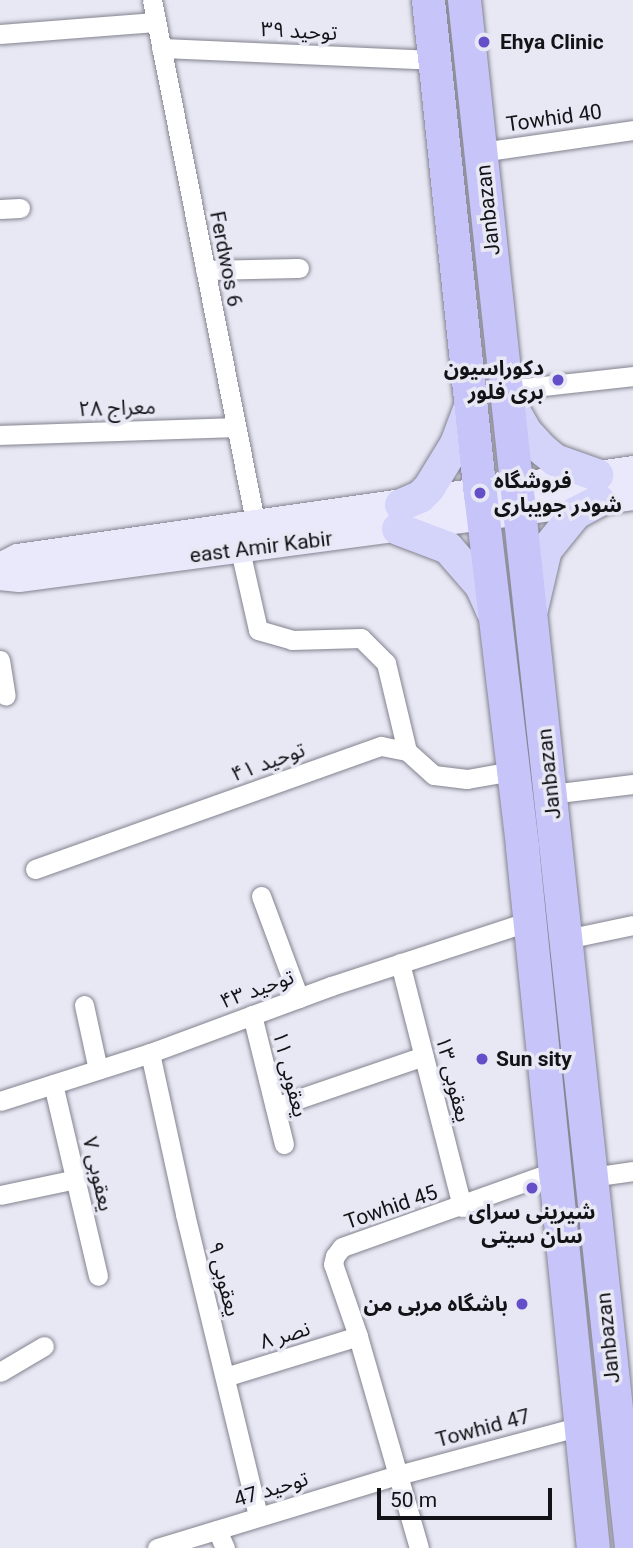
<!DOCTYPE html>
<meta charset="utf-8">
<style>
body{margin:0}
#map{position:relative;width:633px;height:1548px;overflow:hidden;background:#e8e8f5;font-family:Roboto,"Noto Sans Arabic",sans-serif}
div>[style]{position:absolute}
.roads{filter:drop-shadow(0 0 2px #83838f) drop-shadow(0 0 2px #83838f)}
.minor>*{height:19px;margin:-9.5px;padding:0 9.5px;transform-origin:9.5px;border-radius:9.5px;background:#fff}
.secondary>*{height:28px;margin:-14px;padding:0 14px;transform-origin:14px;border-radius:14px;background:#eae9fc}
.primary>*{height:32px;margin:-16px;padding:0 16px;transform-origin:16px;border-radius:16px;background:#d4d3fa}
.trunk>*{height:33px;margin:-16.5px;padding:0 16.5px;transform-origin:16.5px;border-radius:16.5px;background:#c6c4f8}
.dots>*{width:19px;height:19px;translate:-50% -50%;box-sizing:border-box;border:4px solid #e8e8f5;border-radius:50%}
span{translate:-50% -50%;white-space:nowrap;text-align:center;line-height:1.15;-webkit-text-stroke:7px #e8e8f5;paint-order:stroke}
.street-label{font-size:21px;color:#131317}
.poi-label{font-size:21px;color:#131317;font-weight:700}
.left{translate:0 -50%;text-align:left}
.right{translate:-100% -50%;text-align:right}
.scale{position:absolute;left:377px;top:1488px;width:175px;height:32px;box-sizing:border-box;border:4px solid #131317;border-top:0;padding-left:9px;font-size:21px;line-height:24px;white-space:nowrap;color:#131317;-webkit-text-stroke:5px #e8e8f5;paint-order:stroke}
</style>
<div id="map">
<div class="roads">
<div class="minor">
<div style="left:152px;top:0;width:536px;rotate:78.82deg"></div>
<div style="left:0;top:34px;width:156px;rotate:-4.4deg"></div>
<div style="left:161px;top:48px;width:274px;rotate:2.5deg"></div>
<div style="left:481px;top:152px;width:154px;rotate:-8.2deg"></div>
<div style="left:0;top:209px;width:20px;rotate:-3deg"></div>
<div style="left:205px;top:270px;width:94px;rotate:-1.2deg"></div>
<div style="left:507px;top:390px;width:127px;rotate:-6.3deg"></div>
<div style="left:0;top:435px;width:236px;rotate:-1.9deg"></div>
<div style="left:240px;top:550px;width:82px;rotate:77.3deg"></div>
<div style="left:258px;top:630px;width:35px;rotate:16deg"></div>
<div style="left:292px;top:640px;width:69px;rotate:-1.7deg"></div>
<div style="left:361px;top:638px;width:35px;rotate:45deg"></div>
<div style="left:386px;top:663px;width:90px;rotate:76.6deg"></div>
<div style="left:0;top:660px;width:36px;rotate:81deg"></div>
<div style="left:551px;top:794px;width:83px;rotate:-7deg"></div>
<div style="left:35px;top:869px;width:367px;rotate:-19.6deg"></div>
<div style="left:381px;top:746px;width:26px;rotate:11deg"></div>
<div style="left:407px;top:751px;width:36px;rotate:42deg"></div>
<div style="left:434px;top:775px;width:33px;rotate:7deg"></div>
<div style="left:467px;top:779px;width:47px;rotate:-9.9deg"></div>
<div style="left:261px;top:896px;width:109px;rotate:69.6deg"></div>
<div style="left:566px;top:939px;width:68px;rotate:-11.8deg"></div>
<div style="left:400px;top:963px;width:252px;rotate:75.7deg"></div>
<div style="left:84px;top:1005px;width:66px;rotate:77.8deg"></div>
<div style="left:252px;top:1015px;width:133px;rotate:76.1deg"></div>
<div style="left:150px;top:1053px;width:165px;rotate:77.7deg"></div>
<div style="left:185px;top:1214px;width:311px;rotate:76.4deg"></div>
<div style="left:53px;top:1084px;width:197px;rotate:76.8deg"></div>
<div style="left:0;top:1101px;width:157px;rotate:-17.7deg"></div>
<div style="left:150px;top:1053px;width:193px;rotate:-20.3deg"></div>
<div style="left:331px;top:986px;width:209px;rotate:-18.1deg"></div>
<div style="left:275px;top:1107px;width:157px;rotate:-18.9deg"></div>
<div style="left:591px;top:1177px;width:42px;rotate:-8.1deg"></div>
<div style="left:0;top:1195px;width:78px;rotate:-11.9deg"></div>
<div style="left:0;top:1372px;width:51px;rotate:-30.6deg"></div>
<div style="left:225px;top:1377px;width:139px;rotate:-17.1deg"></div>
<div style="left:217px;top:1530px;width:20px;rotate:66deg"></div>
<div style="left:157px;top:1548px;width:252px;rotate:-16.9deg"></div>
<div style="left:398px;top:1475px;width:189px;rotate:-15deg"></div>
<div style="left:419px;top:1548px;width:221px;rotate:-106.1deg"></div>
<div style="left:358px;top:1336px;width:76px;rotate:-109.1deg"></div>
<div style="left:333px;top:1264px;width:8px;rotate:-76deg"></div>
<div style="left:335px;top:1256px;width:11px;rotate:-52deg"></div>
<div style="left:342px;top:1247px;width:226px;rotate:-19.6deg"></div>
</div>
<div class="secondary">
<div style="left:0;top:567px;width:20px;rotate:-27deg"></div>
<div style="left:18px;top:558px;width:621px;rotate:-8.14deg"></div>
<div style="left:0;top:576px;width:19px;rotate:6deg"></div>
<div style="left:19px;top:578px;width:619px;rotate:-7.61deg"></div>
</div>
<div class="primary">
<div style="left:509px;top:402px;width:36px;rotate:60deg"></div>
<div style="left:527px;top:433px;width:23px;rotate:47deg"></div>
<div style="left:543px;top:450px;width:16px;rotate:40deg"></div>
<div style="left:555px;top:460px;width:45px;rotate:19.7deg"></div>
<div style="left:401px;top:505px;width:21px;rotate:-23deg"></div>
<div style="left:420px;top:497px;width:13px;rotate:-45deg"></div>
<div style="left:429px;top:488px;width:52px;rotate:-58.5deg"></div>
<div style="left:456px;top:444px;width:43px;rotate:-69.4deg"></div>
<div style="left:398px;top:529px;width:53px;rotate:20.8deg"></div>
<div style="left:448px;top:548px;width:50px;rotate:49deg"></div>
<div style="left:481px;top:586px;width:27px;rotate:66deg"></div>
<div style="left:532px;top:609px;width:61px;rotate:-76.7deg"></div>
<div style="left:546px;top:550px;width:48px;rotate:-51deg"></div>
<div style="left:576px;top:513px;width:26px;rotate:-28deg"></div>
</div>
<div class="trunk">
<div style="left:428px;top:0;width:496px;rotate:84deg"></div>
<div style="left:480px;top:493px;width:356px;rotate:83.2deg"></div>
<div style="left:522px;top:847px;width:705px;rotate:84.22deg"></div>
<div style="left:464px;top:0;width:1557px;rotate:83.84deg"></div>
</div>
</div>
<div class="dots">
<div style="left:484px;top:42px;background:#644fc8"></div>
<div style="left:558px;top:380px;background:#644fc8"></div>
<div style="left:480px;top:493px;background:#644fc8"></div>
<div style="left:482px;top:1059px;background:#644fc8"></div>
<div style="left:532px;top:1188px;background:#644fc8"></div>
<div style="left:522px;top:1304px;background:#644fc8"></div>
</div>
<div class="street-label">
<span style="left:299px;top:31px;rotate:3deg">توحید ۳۹</span>
<span style="left:554px;top:118px;rotate:-8deg">Towhid 40</span>
<span style="left:488px;top:210px;rotate:-96deg">Janbazan</span>
<span style="left:226px;top:259px;rotate:79deg">Ferdwos 6</span>
<span style="left:117px;top:408px;rotate:-2deg">معراج ۲۸</span>
<span style="left:261px;top:547px;rotate:-7deg">east Amir Kabir</span>
<span style="left:268px;top:762px;rotate:-20deg">توحید ۴۱</span>
<span style="left:549px;top:774px;rotate:-96deg">Janbazan</span>
<span style="left:257px;top:989px;rotate:-20deg">توحید ۴۳</span>
<span style="left:290px;top:1074px;rotate:76deg">یعقوبی ۱۱</span>
<span style="left:453px;top:1079px;rotate:76deg">یعقوبی ۱۳</span>
<span style="left:98px;top:1174px;rotate:77deg">یعقوبی ۷</span>
<span style="left:391px;top:1207px;rotate:-19deg">Towhid 45</span>
<span style="left:224px;top:1279px;rotate:76deg">یعقوبی ۹</span>
<span style="left:285px;top:1335px;rotate:-17deg">نصر ۸</span>
<span style="left:608px;top:1338px;rotate:-96deg">Janbazan</span>
<span style="left:483px;top:1428px;rotate:-15deg">Towhid 47</span>
<span style="left:271px;top:1489px;rotate:-17deg">توحید 47</span>
</div>
<div class="poi-label">
<span class="left" style="left:500px;top:42px">Ehya Clinic</span>
<span class="right" style="left:544px;top:380px">دکوراسیون<br>بری فلور</span>
<span class="left" style="left:494px;top:493px">فروشگاه<br>شودر جویباری</span>
<span class="left" style="left:496px;top:1059px">Sun sity</span>
<span style="left:532px;top:1224px">شیرینی سرای<br>سان سیتی</span>
<span class="right" style="left:508px;top:1304px">باشگاه مربی من</span>
</div>
<div class="scale">50 m</div>
</div>
